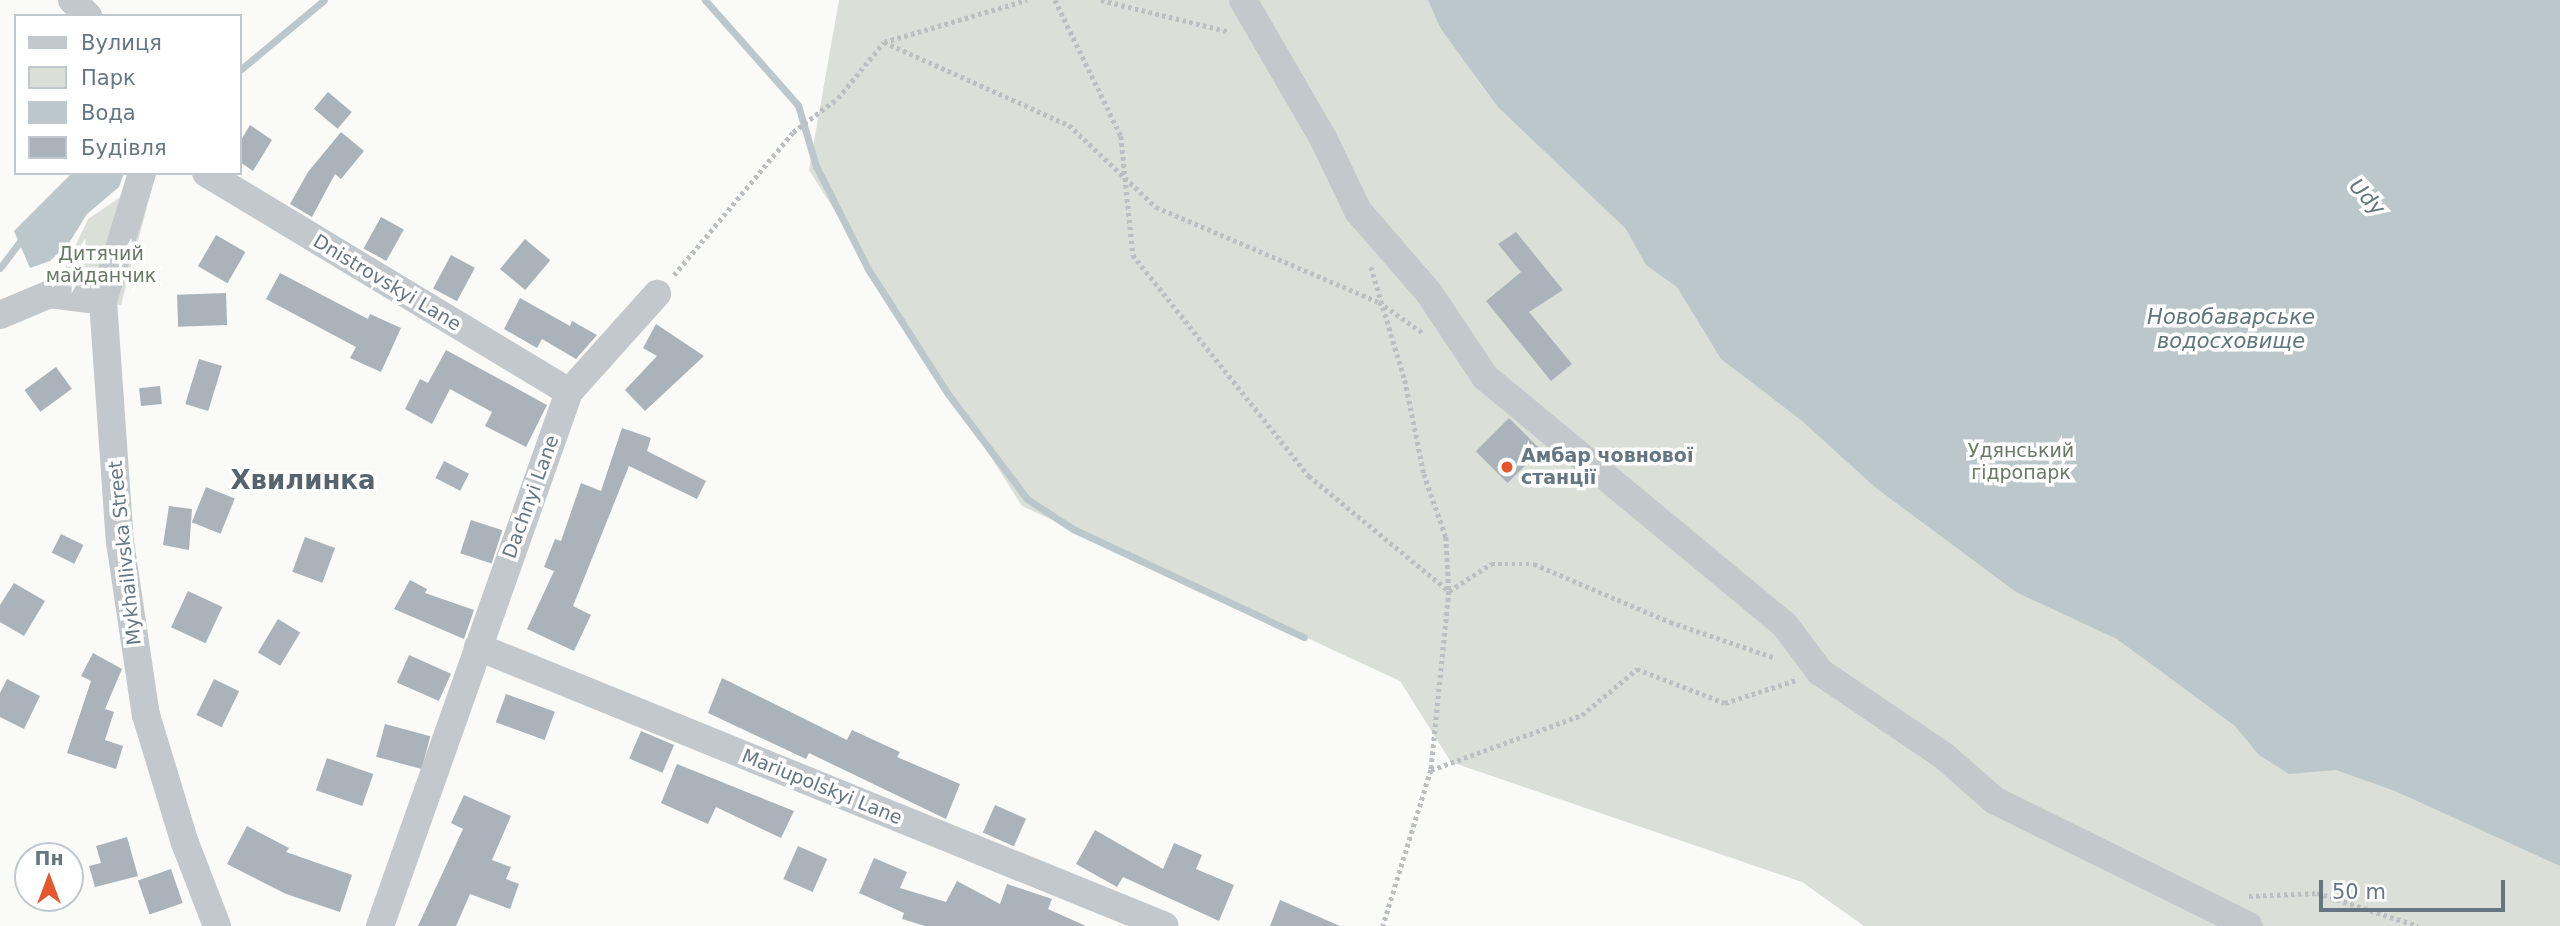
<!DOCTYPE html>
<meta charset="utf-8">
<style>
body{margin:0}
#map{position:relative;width:2560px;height:926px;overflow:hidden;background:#fafaf8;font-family:"DejaVu Sans",sans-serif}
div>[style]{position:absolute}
.green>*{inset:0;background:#dadfd7}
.water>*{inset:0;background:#bbc7cb}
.stream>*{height:7px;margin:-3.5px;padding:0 3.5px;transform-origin:3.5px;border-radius:3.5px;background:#bbc7cb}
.building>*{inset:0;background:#aab3b9;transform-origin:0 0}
.path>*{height:4.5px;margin-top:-2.25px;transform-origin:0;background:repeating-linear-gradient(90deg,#bbbfc2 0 3.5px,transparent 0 7px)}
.minor>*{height:28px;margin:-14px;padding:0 14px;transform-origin:14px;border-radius:14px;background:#c3c8cc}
.dots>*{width:19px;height:19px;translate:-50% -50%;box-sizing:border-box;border:4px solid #fff;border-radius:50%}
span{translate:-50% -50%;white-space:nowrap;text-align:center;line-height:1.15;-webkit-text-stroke:7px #fff;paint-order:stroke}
.park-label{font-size:19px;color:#687a64}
.street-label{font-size:19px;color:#657683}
.poi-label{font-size:19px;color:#657683;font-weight:700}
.left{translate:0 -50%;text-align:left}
.water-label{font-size:21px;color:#60757c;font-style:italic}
.district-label{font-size:26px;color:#57646e;font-weight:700}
.legend{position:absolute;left:14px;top:14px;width:228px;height:161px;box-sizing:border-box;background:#fff;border:2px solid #c1c8cd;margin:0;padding:9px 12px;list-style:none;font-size:21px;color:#657683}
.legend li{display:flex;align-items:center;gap:14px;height:35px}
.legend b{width:35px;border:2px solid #c1c8cd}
.north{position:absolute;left:14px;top:842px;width:70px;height:70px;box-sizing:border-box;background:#fff;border:2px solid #c1c8cd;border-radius:50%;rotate:0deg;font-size:19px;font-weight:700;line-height:28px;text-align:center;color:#657683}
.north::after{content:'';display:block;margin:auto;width:24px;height:32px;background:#e4572e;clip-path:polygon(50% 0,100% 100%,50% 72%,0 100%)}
.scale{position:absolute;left:2319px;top:880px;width:186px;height:32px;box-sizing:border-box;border:4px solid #657683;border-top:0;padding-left:9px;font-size:21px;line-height:24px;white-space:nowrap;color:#657683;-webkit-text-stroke:5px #fff;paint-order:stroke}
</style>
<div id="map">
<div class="green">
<div style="clip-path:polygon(839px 0,2560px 0,2560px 926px,1864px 926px,1802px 882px,1451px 762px,1400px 681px,1022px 506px,809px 170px)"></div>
<div style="clip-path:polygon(156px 173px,121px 305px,53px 294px,88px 219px)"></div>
</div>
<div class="water">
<div style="clip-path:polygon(1428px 0,2560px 0,2560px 866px,2395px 791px,2336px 770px,2289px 774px,2259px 755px,2235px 726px,2117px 639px,2016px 592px,1876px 488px,1801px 420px,1721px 359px,1677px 287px,1646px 265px,1626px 229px,1498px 107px,1441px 29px)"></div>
<div style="clip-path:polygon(72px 173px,124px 173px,119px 187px,87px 214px,69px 243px,50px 261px,30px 268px,14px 231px)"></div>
</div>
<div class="stream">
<div style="left:705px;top:0;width:140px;rotate:48.5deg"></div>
<div style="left:798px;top:105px;width:64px;rotate:73.6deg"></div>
<div style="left:816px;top:166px;width:115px;rotate:63.2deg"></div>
<div style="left:868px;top:269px;width:148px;rotate:57.4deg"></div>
<div style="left:948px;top:394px;width:131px;rotate:53deg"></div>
<div style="left:1027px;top:499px;width:55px;rotate:33.1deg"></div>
<div style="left:1073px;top:529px;width:255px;rotate:25.1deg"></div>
<div style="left:240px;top:70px;width:109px;rotate:-39.8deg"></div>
<div style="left:0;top:268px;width:38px;rotate:-53deg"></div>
</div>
<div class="building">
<div style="left:328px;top:92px;width:31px;height:22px;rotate:40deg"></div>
<div style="clip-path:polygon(250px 125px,272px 140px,253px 171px,240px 162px,240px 142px)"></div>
<div style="clip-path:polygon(341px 132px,364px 151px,341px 179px,335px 174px,312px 217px,290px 204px,308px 172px)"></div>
<div style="left:381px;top:217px;width:26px;height:36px;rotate:29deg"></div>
<div style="clip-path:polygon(1516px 232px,1563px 290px,1529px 312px,1572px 364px,1551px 381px,1486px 301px,1521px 272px,1498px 244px)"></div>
<div style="left:216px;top:235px;width:34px;height:36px;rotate:30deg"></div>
<div style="left:525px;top:239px;width:33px;height:39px;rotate:40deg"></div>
<div style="left:451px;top:255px;width:27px;height:38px;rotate:28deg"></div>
<div style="clip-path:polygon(280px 273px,368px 319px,370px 314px,401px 328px,381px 372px,350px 358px,356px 347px,266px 299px)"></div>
<div style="left:226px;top:293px;width:32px;height:49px;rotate:88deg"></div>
<div style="clip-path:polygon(520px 298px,570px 326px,572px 321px,597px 335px,576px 359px,542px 339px,537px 348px,504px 329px)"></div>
<div style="clip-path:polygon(656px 324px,704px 356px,645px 411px,625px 390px,657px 356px,643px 348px)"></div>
<div style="clip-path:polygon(446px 350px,547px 405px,526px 447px,485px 426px,492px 412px,450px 389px,432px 424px,405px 409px,420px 379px,428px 383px)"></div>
<div style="left:199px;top:359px;width:24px;height:47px;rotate:17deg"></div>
<div style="left:56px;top:367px;width:27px;height:39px;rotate:54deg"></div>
<div style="left:160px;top:386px;width:18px;height:21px;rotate:84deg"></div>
<div style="left:1509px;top:418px;width:45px;height:47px;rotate:45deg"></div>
<div style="clip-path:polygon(622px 428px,651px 438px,647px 451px,706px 481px,697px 499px,629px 466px,573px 606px,591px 615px,574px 651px,527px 629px,554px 571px,544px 567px,555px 539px,561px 541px,581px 483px,601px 491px)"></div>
<div style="left:444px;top:461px;width:28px;height:19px;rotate:27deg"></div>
<div style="left:206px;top:487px;width:31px;height:38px;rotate:22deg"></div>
<div style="clip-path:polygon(169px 506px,192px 509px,189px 550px,163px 545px)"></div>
<div style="left:471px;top:520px;width:33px;height:35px;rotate:18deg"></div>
<div style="left:61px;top:534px;width:25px;height:21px;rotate:26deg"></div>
<div style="left:305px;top:537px;width:32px;height:37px;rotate:20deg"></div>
<div style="clip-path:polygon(410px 580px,427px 589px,425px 593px,474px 610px,464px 639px,394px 609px)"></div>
<div style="clip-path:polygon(14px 583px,45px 601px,24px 636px,0 622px,0 605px)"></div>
<div style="left:188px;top:591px;width:38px;height:40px;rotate:25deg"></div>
<div style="left:278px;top:619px;width:26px;height:39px;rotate:31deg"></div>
<div style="clip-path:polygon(93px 653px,122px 669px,105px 709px,114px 712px,105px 740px,123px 746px,116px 769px,67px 753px,91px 681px,81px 676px)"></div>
<div style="left:409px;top:655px;width:46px;height:30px;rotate:24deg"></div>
<div style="clip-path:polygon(722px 678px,847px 740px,852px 730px,900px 752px,897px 757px,960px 784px,946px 819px,809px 753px,806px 759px,708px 713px)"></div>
<div style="clip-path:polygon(7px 679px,40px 696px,24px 729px,0 717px,0 693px)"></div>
<div style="left:214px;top:679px;width:28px;height:40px;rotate:26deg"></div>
<div style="left:506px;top:694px;width:52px;height:30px;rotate:20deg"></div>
<div style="left:385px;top:724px;width:47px;height:34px;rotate:15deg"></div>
<div style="left:641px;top:731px;width:36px;height:30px;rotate:23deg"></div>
<div style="left:327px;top:758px;width:49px;height:34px;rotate:19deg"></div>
<div style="clip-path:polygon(677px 764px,794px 811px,781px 838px,716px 807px,708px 824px,661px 803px)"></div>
<div style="clip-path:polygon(464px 795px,511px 816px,492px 860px,511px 867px,506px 879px,519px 884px,510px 909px,470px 894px,456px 926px,418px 926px,463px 829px,451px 823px)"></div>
<div style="left:995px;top:805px;width:34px;height:30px;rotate:24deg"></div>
<div style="clip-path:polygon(247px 826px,289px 848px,286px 852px,352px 875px,340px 912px,286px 894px,227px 864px)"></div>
<div style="clip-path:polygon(1095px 830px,1163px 869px,1174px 843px,1202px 855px,1196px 869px,1234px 885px,1219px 921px,1123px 877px,1117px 887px,1076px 864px)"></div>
<div style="clip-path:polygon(127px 837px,138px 876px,95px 887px,89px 866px,101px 863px,96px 846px)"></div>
<div style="left:798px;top:846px;width:32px;height:36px;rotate:24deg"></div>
<div style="clip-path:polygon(874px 858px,907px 872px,900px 888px,946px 902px,957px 881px,1000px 904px,1007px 884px,1052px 899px,1048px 909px,1086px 926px,925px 926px,902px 919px,904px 913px,859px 893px)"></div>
<div style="left:171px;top:869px;width:36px;height:35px;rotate:71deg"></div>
<div style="clip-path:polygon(1280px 900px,1340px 926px,1270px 926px)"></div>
</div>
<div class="path">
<div style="left:1055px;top:0;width:151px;rotate:64.1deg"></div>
<div style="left:1121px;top:136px;width:120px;rotate:84.2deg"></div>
<div style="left:1133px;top:255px;width:283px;rotate:51.5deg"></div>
<div style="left:1309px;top:476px;width:181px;rotate:39.4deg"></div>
<div style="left:1449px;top:591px;width:50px;rotate:-32.7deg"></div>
<div style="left:1491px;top:564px;width:43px"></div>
<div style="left:1534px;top:564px;width:148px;rotate:23.1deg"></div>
<div style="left:1670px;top:622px;width:112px;rotate:18.8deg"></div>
<div style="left:1101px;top:0;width:133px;rotate:13.9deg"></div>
<div style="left:884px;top:42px;width:203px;rotate:24.2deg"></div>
<div style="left:1069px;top:125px;width:120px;rotate:43.3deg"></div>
<div style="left:1156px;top:207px;width:242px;rotate:23.1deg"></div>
<div style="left:1379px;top:302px;width:54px;rotate:35.2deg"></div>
<div style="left:1371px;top:267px;width:118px;rotate:73.3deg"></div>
<div style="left:1405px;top:380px;width:96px;rotate:78.6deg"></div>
<div style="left:1424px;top:474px;width:67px;rotate:70.8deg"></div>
<div style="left:1446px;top:537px;width:54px;rotate:86.8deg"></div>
<div style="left:1449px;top:591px;width:180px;rotate:95.7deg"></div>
<div style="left:1431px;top:770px;width:163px;rotate:107.1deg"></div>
<div style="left:674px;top:275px;width:186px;rotate:-50.2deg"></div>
<div style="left:793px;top:132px;width:56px;rotate:-37.1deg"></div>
<div style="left:838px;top:98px;width:72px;rotate:-50.6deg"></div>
<div style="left:884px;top:42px;width:149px;rotate:-16.4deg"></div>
<div style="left:1431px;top:770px;width:161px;rotate:-20deg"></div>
<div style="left:1582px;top:715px;width:72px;rotate:-39.9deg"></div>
<div style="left:1637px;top:669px;width:94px;rotate:21.1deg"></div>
<div style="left:1725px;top:703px;width:75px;rotate:-17.9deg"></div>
<div style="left:2249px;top:896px;width:68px;rotate:-2.5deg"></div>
<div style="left:2317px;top:893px;width:106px;rotate:18.1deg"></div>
</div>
<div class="minor">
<div style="left:72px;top:0;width:23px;rotate:45deg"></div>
<div style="left:1243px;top:0;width:162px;rotate:59.9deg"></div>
<div style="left:1324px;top:140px;width:79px;rotate:64.4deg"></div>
<div style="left:1358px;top:211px;width:108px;rotate:49.1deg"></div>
<div style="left:1429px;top:293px;width:101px;rotate:56.3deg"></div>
<div style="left:1485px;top:377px;width:388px;rotate:39.6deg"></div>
<div style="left:1784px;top:624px;width:60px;rotate:53.1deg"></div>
<div style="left:1820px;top:672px;width:150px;rotate:34.1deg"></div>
<div style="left:1944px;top:756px;width:67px;rotate:41.3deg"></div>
<div style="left:1994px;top:800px;width:284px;rotate:26.3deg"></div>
<div style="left:142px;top:173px;width:134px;rotate:106.9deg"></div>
<div style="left:103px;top:301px;width:242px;rotate:86deg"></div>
<div style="left:120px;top:542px;width:175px;rotate:81.5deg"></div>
<div style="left:146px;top:715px;width:134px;rotate:73.1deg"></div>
<div style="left:185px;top:843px;width:89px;rotate:68.9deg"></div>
<div style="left:206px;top:173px;width:424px;rotate:31.1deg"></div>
<div style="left:0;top:315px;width:54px;rotate:-22.8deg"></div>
<div style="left:50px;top:294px;width:53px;rotate:7.5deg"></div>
<div style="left:478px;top:647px;width:741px;rotate:22.1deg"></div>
<div style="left:380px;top:926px;width:566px;rotate:-70.51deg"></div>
<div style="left:569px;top:392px;width:132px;rotate:-48.1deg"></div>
</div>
<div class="dots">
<div style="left:1507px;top:467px;background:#e4572e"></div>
</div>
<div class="park-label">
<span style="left:101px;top:265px">Дитячий<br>майданчик</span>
<span style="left:2021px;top:462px">Удянський<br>гідропарк</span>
</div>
<div class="street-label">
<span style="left:387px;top:283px;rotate:31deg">Dnistrovskyi Lane</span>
<span style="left:531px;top:497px;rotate:-70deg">Dachnyi Lane</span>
<span style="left:125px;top:553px;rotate:-96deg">Mykhailivska Street</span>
<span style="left:822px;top:787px;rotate:22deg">Mariupolskyi Lane</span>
</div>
<div class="poi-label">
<span class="left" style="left:1521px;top:467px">Амбар човнової<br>станції</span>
</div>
<div class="water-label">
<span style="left:2367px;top:197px;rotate:47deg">Udy</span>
<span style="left:2231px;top:329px">Новобаварське<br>водосховище</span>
</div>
<div class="district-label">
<span style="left:303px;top:481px">Хвилинка</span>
</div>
<ul class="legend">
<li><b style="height:9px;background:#c3c8cc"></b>Вулиця</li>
<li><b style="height:19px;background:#dadfd7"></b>Парк</li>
<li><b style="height:19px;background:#bbc7cb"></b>Вода</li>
<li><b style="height:19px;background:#aab3b9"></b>Будівля</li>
</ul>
<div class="north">Пн</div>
<div class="scale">50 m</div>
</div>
